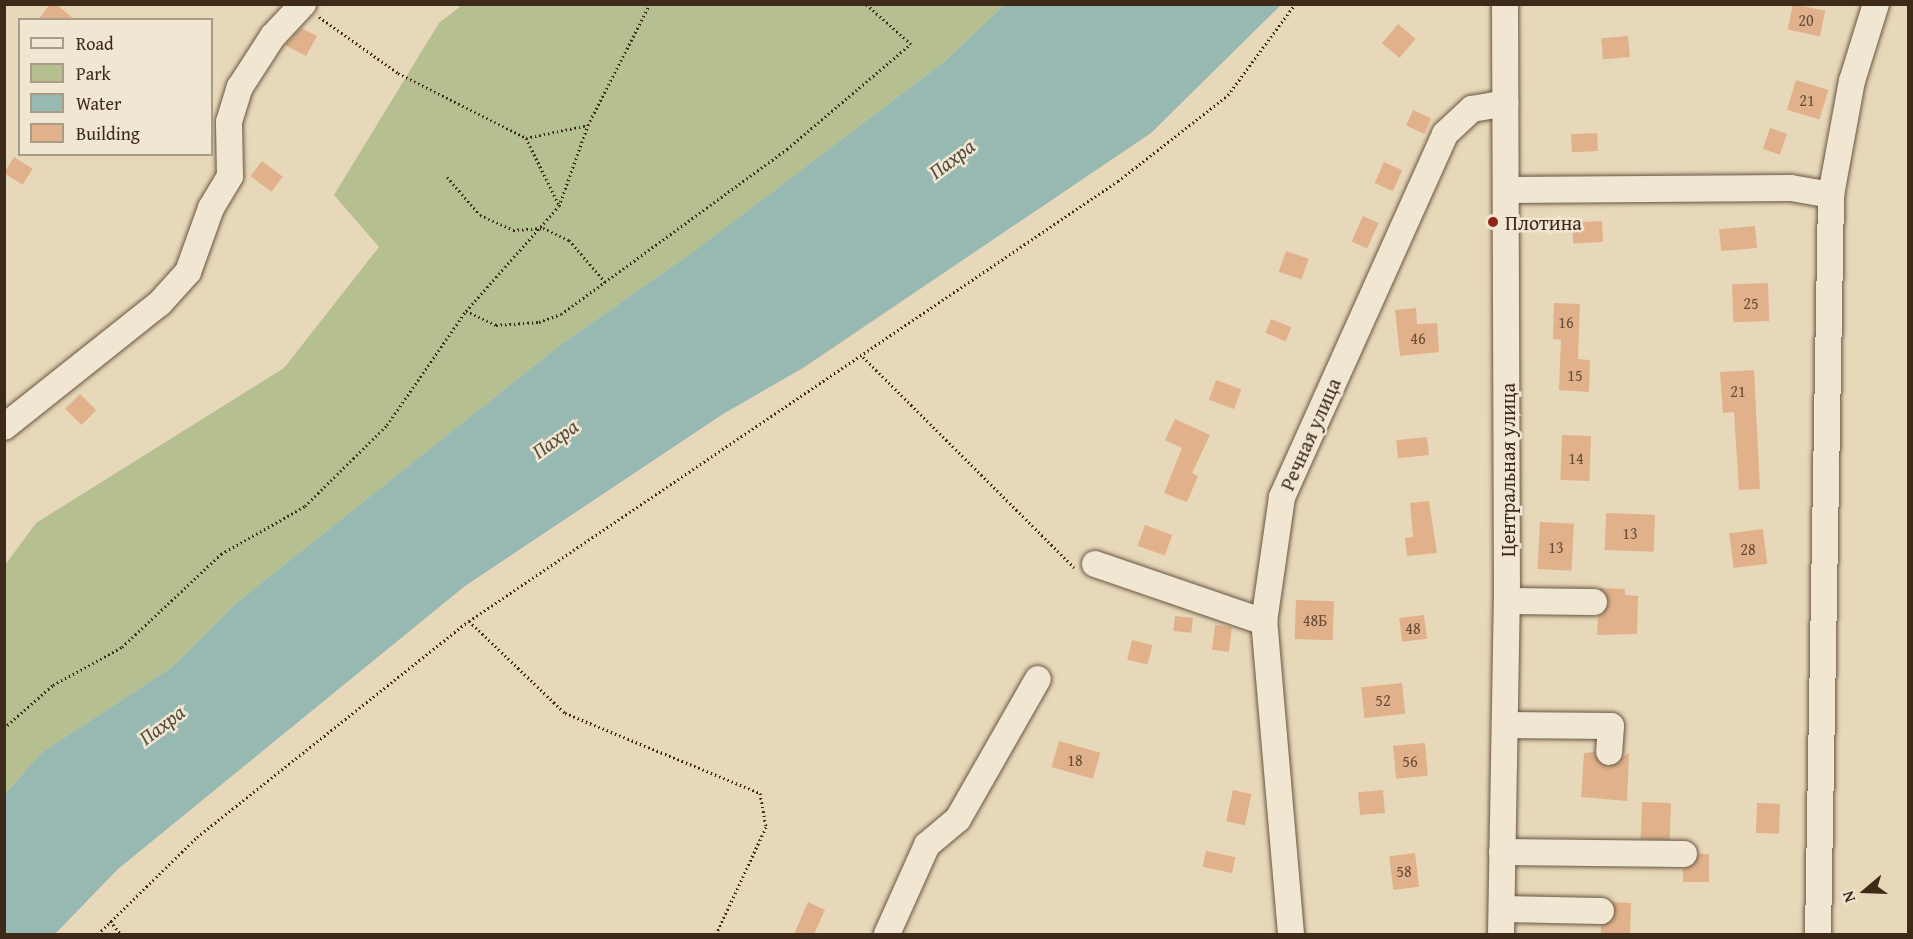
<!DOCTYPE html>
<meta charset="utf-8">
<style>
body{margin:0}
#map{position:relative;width:1913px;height:939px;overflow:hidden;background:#e8d8ba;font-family:"Gentium Book Plus",serif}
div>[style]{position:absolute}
.green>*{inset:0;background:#b6bf90}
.water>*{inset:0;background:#97b9b2}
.building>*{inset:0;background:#e0b18b;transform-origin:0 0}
.path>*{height:3px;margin-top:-1.5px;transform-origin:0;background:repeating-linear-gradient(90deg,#3d2a19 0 1.5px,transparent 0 4.5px)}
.roads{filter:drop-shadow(0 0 2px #685641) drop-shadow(0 0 2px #685641)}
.minor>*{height:26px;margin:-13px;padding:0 13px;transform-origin:13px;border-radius:13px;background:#f0e6d2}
.dots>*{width:16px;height:16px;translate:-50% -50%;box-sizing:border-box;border:3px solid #f0e6d2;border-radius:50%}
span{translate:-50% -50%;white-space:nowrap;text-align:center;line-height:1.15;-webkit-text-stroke:5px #f0e6d2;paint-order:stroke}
.number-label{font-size:16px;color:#664c36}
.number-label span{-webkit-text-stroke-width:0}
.poi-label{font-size:20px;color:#3d2a19}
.left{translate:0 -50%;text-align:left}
.street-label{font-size:20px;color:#3d2a19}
.water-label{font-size:21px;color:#544e3f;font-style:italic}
.frame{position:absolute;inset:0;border:6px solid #3d2a19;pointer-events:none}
.legend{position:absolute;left:18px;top:18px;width:195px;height:138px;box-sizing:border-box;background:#f0e6d2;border:2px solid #a89b88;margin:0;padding:8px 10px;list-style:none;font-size:18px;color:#3d2a19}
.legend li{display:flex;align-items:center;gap:12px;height:30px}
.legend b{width:30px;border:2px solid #a89b88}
.north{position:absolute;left:1835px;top:861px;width:60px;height:60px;-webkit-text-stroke:4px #f0e6d2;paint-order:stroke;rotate:251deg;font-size:16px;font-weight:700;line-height:24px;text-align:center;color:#3d2a19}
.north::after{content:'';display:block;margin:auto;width:21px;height:27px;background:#3d2a19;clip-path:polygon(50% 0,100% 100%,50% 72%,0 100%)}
</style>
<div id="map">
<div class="green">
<div style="clip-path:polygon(462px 5px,1004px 5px,945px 61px,697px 249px,559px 346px,235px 604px,172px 667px,41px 753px,5px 794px,5px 565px,36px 523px,284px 368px,379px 247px,334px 195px,439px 23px)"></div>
</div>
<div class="water">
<div style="clip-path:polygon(1004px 5px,1281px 5px,1151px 133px,803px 368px,723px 414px,465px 586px,118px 869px,55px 934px,5px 934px,5px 794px,41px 753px,172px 667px,235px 604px,559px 346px,697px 249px,945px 61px)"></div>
</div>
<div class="building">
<div style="clip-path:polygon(50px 4px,56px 4px,75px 20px,38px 20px)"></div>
<div style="left:1793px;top:4px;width:33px;height:26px;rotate:12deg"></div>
<div style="left:1398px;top:24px;width:23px;height:25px;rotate:40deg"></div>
<div style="clip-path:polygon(301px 28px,317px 36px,306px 56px,285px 45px)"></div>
<div style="left:1628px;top:36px;width:21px;height:27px;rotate:85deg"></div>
<div style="left:1796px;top:80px;width:34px;height:31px;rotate:17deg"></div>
<div style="left:1413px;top:110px;width:20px;height:17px;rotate:24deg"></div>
<div style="left:1770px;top:128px;width:18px;height:22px;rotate:19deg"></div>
<div style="left:1597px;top:133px;width:18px;height:26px;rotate:87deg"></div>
<div style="left:14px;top:157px;width:22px;height:19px;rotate:32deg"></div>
<div style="left:262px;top:161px;width:26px;height:19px;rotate:37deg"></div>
<div style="left:1384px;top:162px;width:20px;height:23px;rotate:24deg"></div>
<div style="left:1363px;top:216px;width:17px;height:28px;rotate:24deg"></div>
<div style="left:1602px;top:221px;width:21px;height:30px;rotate:87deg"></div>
<div style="left:1755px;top:226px;width:22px;height:36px;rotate:85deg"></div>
<div style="left:1286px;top:251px;width:24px;height:22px;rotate:19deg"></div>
<div style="left:1768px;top:283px;width:38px;height:36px;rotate:88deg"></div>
<div style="clip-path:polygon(1554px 303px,1580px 304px,1578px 359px,1590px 360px,1589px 392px,1559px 390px,1561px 340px,1553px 339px)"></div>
<div style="clip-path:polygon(1416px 308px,1417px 324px,1437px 323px,1439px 352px,1400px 356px,1395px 310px)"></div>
<div style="left:1271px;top:319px;width:22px;height:15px;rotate:22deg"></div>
<div style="clip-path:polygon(1754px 370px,1760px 489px,1739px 490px,1734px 412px,1723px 413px,1720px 372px)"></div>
<div style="left:1216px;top:380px;width:27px;height:21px;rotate:20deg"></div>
<div style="left:80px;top:394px;width:23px;height:21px;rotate:45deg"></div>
<div style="clip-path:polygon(1175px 419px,1210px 435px,1192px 473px,1198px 476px,1187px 502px,1164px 493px,1182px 448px,1165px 440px)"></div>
<div style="left:1562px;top:435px;width:29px;height:45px;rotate:2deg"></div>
<div style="left:1427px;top:437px;width:18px;height:31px;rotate:84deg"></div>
<div style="clip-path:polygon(1429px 501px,1437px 553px,1407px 556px,1405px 538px,1413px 537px,1410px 503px)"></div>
<div style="left:1606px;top:513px;width:49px;height:37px;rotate:2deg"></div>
<div style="left:1540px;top:522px;width:34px;height:47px;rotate:3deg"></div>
<div style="left:1145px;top:525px;width:29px;height:22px;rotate:20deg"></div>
<div style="left:1763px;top:529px;width:35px;height:34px;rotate:83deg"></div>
<div style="clip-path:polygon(1599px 588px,1625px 589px,1625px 595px,1638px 596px,1637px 634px,1597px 635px,1598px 616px,1609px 603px)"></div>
<div style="left:1296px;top:600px;width:38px;height:39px;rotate:2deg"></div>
<div style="left:1424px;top:615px;width:24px;height:25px;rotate:83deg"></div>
<div style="left:1175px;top:616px;width:18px;height:15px;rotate:6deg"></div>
<div style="left:1215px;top:625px;width:17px;height:25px;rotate:7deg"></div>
<div style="left:1132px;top:640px;width:21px;height:20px;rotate:14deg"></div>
<div style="left:1402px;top:683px;width:31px;height:41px;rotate:84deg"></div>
<div style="left:1059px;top:741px;width:43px;height:27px;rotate:16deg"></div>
<div style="left:1425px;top:743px;width:33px;height:32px;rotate:85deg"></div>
<div style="clip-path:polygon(1594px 752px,1608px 767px,1629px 753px,1627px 801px,1581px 797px,1584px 753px)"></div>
<div style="left:1233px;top:790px;width:19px;height:32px;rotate:12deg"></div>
<div style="left:1383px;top:790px;width:23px;height:25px;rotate:85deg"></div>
<div style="left:1642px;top:802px;width:29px;height:37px;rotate:2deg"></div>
<div style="left:1757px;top:803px;width:23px;height:30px;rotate:2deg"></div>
<div style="left:1206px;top:851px;width:30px;height:16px;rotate:12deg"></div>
<div style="left:1415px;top:853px;width:34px;height:26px;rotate:83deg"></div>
<div style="clip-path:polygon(1699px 854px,1709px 854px,1709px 882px,1683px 882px,1683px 869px)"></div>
<div style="clip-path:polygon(808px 902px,825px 910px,814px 934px,794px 934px)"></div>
<div style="clip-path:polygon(1613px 902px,1631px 903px,1630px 934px,1601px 934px,1601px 926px,1614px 918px)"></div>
</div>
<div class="path">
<div style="left:319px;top:17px;width:97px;rotate:35.3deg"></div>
<div style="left:398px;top:73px;width:144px;rotate:26.9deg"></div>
<div style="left:526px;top:138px;width:75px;rotate:63.8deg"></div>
<div style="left:526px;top:138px;width:63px;rotate:-11.8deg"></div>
<div style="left:447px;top:177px;width:50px;rotate:49deg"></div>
<div style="left:480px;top:215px;width:36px;rotate:24deg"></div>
<div style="left:513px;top:230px;width:30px;rotate:-4deg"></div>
<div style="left:543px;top:228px;width:29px;rotate:25deg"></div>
<div style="left:569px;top:240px;width:57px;rotate:49.3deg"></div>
<div style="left:466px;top:311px;width:33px;rotate:25deg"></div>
<div style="left:496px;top:325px;width:43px;rotate:-4deg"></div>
<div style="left:539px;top:322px;width:23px;rotate:-20deg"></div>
<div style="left:561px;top:314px;width:280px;rotate:-36.1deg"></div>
<div style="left:787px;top:149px;width:162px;rotate:-40.3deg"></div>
<div style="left:911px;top:44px;width:60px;rotate:-138.4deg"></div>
<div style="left:863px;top:357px;width:298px;rotate:44.9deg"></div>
<div style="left:469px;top:621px;width:133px;rotate:43.8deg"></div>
<div style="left:565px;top:713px;width:211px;rotate:22.3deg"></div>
<div style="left:760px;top:793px;width:35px;rotate:80deg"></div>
<div style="left:766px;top:827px;width:118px;rotate:115deg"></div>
<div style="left:4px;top:728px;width:65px;rotate:-41.3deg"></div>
<div style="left:53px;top:685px;width:79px;rotate:-28.8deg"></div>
<div style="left:122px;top:647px;width:136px;rotate:-43.2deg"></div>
<div style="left:221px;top:554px;width:97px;rotate:-29.7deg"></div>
<div style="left:305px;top:506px;width:115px;rotate:-44.6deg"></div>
<div style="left:387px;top:425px;width:139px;rotate:-55.3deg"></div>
<div style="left:466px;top:311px;width:140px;rotate:-48.5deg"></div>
<div style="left:559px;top:206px;width:86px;rotate:-70.3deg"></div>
<div style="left:588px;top:125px;width:136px;rotate:-62.9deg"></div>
<div style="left:110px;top:921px;width:17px;rotate:50deg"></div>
<div style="left:98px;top:934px;width:139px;rotate:-44.4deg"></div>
<div style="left:197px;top:837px;width:347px;rotate:-38.5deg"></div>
<div style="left:469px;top:621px;width:784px;rotate:-34.14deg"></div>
<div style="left:1118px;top:181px;width:140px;rotate:-38deg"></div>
<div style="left:1228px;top:95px;width:113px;rotate:-53.6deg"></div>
</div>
<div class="roads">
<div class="minor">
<div style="left:1506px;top:190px;width:285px;rotate:-0.4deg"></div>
<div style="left:1791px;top:188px;width:41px;rotate:9.9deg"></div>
<div style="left:4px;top:427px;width:199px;rotate:-38.5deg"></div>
<div style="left:160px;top:303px;width:42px;rotate:-47.9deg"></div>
<div style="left:188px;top:272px;width:68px;rotate:-70.2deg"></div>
<div style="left:211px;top:208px;width:37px;rotate:-59deg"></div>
<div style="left:230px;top:176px;width:54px;rotate:-91.1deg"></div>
<div style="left:229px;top:122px;width:37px;rotate:-73deg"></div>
<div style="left:240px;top:87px;width:61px;rotate:-57.1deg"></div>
<div style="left:273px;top:36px;width:44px;rotate:-46.8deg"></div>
<div style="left:1095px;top:564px;width:179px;rotate:18.9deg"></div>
<div style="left:1507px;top:601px;width:87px;rotate:0.7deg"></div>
<div style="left:1505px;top:725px;width:106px;rotate:0.5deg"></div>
<div style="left:1611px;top:726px;width:26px;rotate:94deg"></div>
<div style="left:1502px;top:852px;width:182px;rotate:0.6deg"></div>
<div style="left:1502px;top:909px;width:99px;rotate:1.2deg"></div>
<div style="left:887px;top:934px;width:98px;rotate:-65.8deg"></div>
<div style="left:927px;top:845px;width:40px;rotate:-40deg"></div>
<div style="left:958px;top:819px;width:161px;rotate:-60.3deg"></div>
<div style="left:1291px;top:934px;width:313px;rotate:-94.9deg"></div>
<div style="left:1264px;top:622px;width:126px;rotate:-81.8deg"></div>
<div style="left:1282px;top:497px;width:398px;rotate:-65.8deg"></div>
<div style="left:1445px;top:134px;width:37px;rotate:-43deg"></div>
<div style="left:1472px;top:109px;width:34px;rotate:-10deg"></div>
<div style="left:1501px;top:934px;width:333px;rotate:-89deg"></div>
<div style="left:1507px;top:601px;width:597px;rotate:-90.19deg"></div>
<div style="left:1818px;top:934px;width:739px;rotate:-88.99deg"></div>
<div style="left:1831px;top:195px;width:116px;rotate:-79.6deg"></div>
<div style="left:1852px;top:81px;width:81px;rotate:-72.7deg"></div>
</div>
</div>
<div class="dots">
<div style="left:1493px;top:222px;background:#8f2418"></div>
</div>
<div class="number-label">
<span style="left:1806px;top:20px">20</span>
<span style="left:1807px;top:100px">21</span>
<span style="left:1751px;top:303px">25</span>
<span style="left:1566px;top:322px">16</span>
<span style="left:1418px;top:338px">46</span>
<span style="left:1575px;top:375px">15</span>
<span style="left:1738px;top:391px">21</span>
<span style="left:1576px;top:458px">14</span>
<span style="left:1630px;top:533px">13</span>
<span style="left:1556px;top:547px">13</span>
<span style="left:1748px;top:549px">28</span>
<span style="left:1315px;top:620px">48Б</span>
<span style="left:1413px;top:628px">48</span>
<span style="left:1383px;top:700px">52</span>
<span style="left:1075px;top:760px">18</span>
<span style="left:1410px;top:761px">56</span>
<span style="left:1404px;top:871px">58</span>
</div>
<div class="poi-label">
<span class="left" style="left:1505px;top:222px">Плотина</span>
</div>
<div class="street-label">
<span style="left:1310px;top:434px;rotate:-66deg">Речная улица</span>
<span style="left:1507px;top:470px;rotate:-90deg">Центральная улица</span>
</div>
<div class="water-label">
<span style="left:952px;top:159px;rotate:-37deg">Пахра</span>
<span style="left:555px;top:439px;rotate:-36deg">Пахра</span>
<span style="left:162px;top:725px;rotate:-37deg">Пахра</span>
</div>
<div class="frame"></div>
<ul class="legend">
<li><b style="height:8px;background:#f0e6d2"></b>Road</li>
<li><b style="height:16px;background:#b6bf90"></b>Park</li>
<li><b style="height:16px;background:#97b9b2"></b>Water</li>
<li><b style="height:16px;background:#e0b18b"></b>Building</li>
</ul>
<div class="north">N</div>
</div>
